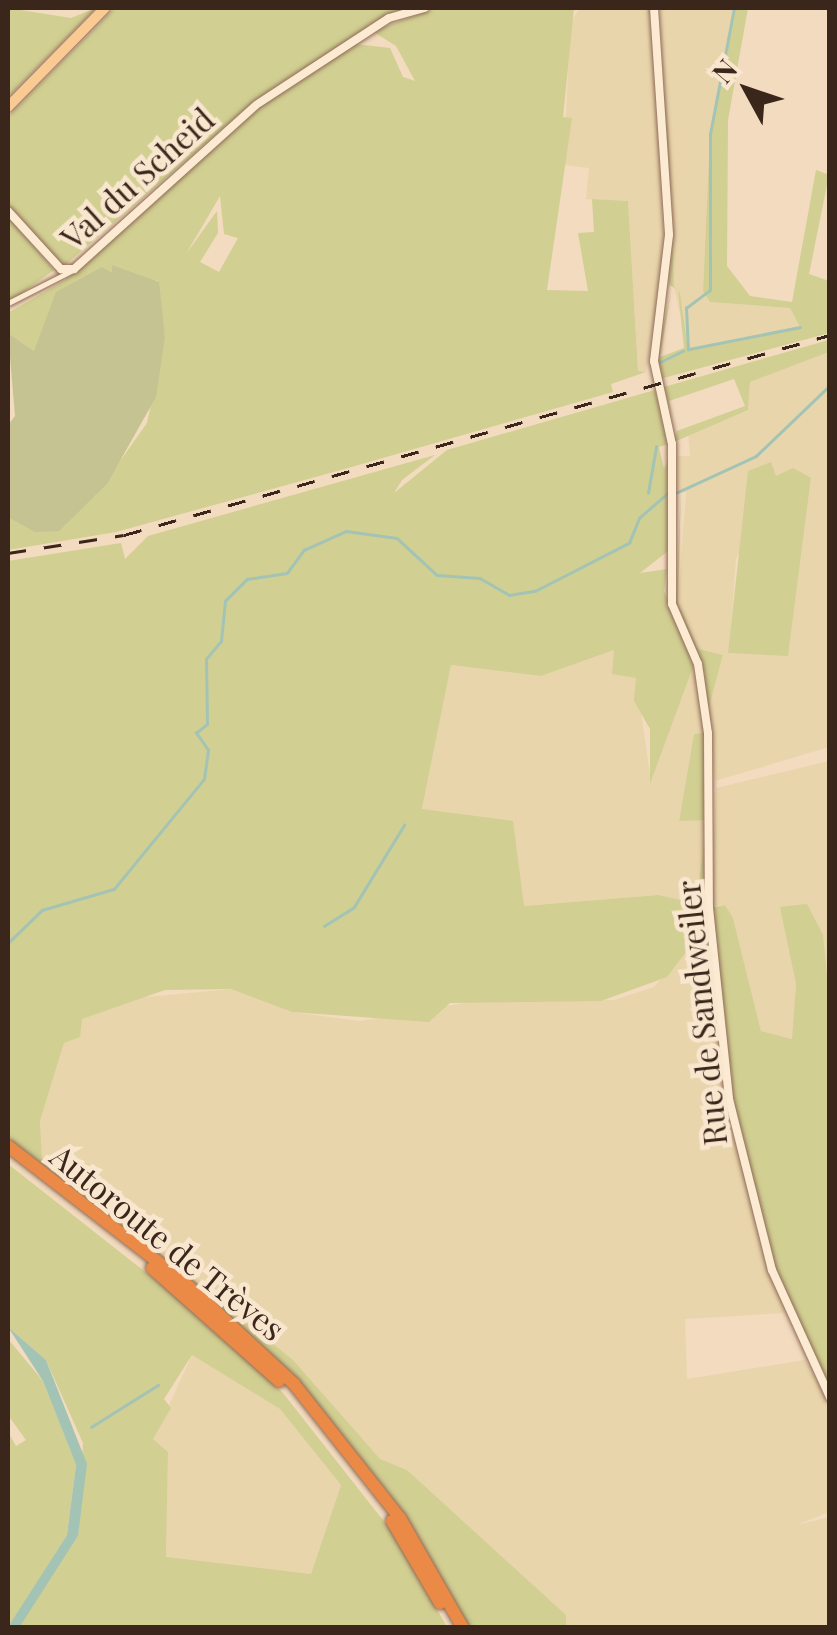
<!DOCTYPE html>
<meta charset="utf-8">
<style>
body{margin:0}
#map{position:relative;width:837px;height:1635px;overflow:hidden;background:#f2dbbf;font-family:"Playfair Display",serif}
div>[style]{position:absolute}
.farmland>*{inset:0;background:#e9d5ac}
.green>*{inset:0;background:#d1cf92}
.cemetery>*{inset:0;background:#c5c392}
.water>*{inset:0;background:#a3c4b5}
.stream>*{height:2.5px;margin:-1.25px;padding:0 1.25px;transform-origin:1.25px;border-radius:1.25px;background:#a3c4b5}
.roads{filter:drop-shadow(0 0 2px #8d6a55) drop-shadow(0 0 2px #8d6a55)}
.minor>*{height:5px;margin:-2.5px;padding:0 2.5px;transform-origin:2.5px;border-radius:2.5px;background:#fcead3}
.secondary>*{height:8px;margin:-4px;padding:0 4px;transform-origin:4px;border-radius:4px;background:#fcead3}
.primary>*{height:10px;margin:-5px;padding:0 5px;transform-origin:5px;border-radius:5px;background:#faca93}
.motorway>*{height:12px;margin:-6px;padding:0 6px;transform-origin:6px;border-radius:6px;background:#eb8946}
.rail>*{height:2.5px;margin-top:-1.25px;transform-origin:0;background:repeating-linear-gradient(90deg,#3b261b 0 18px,transparent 0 36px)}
span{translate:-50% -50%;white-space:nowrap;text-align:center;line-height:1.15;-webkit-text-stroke:9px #f9e6cf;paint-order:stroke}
.street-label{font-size:32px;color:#3b261b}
.frame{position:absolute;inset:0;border:10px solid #3b261b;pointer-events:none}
.north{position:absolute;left:697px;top:40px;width:100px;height:100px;-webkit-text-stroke:8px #f9e6cf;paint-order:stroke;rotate:310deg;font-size:28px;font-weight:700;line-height:40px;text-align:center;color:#3b261b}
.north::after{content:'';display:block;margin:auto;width:35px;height:45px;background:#3b261b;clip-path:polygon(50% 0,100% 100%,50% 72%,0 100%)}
</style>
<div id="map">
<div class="farmland">
<div style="clip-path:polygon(580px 8px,651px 8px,665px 256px,646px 372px,638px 371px,628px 201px,586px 199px,589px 168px,564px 165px,570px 23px)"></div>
<div style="clip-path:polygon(660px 8px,734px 8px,710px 134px,703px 291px,710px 302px,790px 308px,800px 327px,688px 350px,674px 287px)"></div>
<div style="clip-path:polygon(evenodd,829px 352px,829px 747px,715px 781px,708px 710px,723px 655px,698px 650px,678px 603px,686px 492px,675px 493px,675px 456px,690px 456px,688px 433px,748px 410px,750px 382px,829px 352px,776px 477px,811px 479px,788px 655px,729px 653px,736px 559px,776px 477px)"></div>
<div style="clip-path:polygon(614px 650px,636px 678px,651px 781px,693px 662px,704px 733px,694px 734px,679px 820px,707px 820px,696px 903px,658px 895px,523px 906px,422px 810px,451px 665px,541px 676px)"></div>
<div style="clip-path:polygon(829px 761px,829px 1006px,822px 934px,781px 907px,796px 984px,793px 1039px,761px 1031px,733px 918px,725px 905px,711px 906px,716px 788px)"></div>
<div style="clip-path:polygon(708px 923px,729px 1123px,785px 1313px,685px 1319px,687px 1379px,805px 1360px,829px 1401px,829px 1512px,797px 1525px,829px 1517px,829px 1627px,566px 1627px,566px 1615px,407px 1470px,380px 1459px,256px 1328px,42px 1157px,40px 1121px,64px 1043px,82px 1019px,126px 999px,231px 989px,292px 1012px,360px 1021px,493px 998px,614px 1000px,654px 987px)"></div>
<div style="clip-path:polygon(192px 1355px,280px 1409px,341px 1485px,311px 1574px,166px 1558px,168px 1452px,153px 1440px)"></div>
</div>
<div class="green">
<div style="clip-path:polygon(8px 8px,71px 18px,96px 8px,8px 97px)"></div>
<div style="clip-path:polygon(115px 8px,415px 8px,256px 100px,64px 266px,8px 208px,8px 117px)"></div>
<div style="clip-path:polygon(evenodd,437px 8px,574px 8px,563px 117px,572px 118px,547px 290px,588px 291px,578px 233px,594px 232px,592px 199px,628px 201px,638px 371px,646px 372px,611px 384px,613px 392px,348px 468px,116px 532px,8px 550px,8px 476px,65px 520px,96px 495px,147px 423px,165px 337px,157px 280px,34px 351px,8px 333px,8px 313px,65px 280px,264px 101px,355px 44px,390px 48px,403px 77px,415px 81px,396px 46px,372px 31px,437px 8px,220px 196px,224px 234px,238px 238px,219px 272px,200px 262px,218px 233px,217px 211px,186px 254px,220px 196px)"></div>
<div style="clip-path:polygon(656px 8px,669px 140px,674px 287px,678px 290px,680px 294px,688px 349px,800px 327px,790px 308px,710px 302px,703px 291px,710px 134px,734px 8px,748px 8px,728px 120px,727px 266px,750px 296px,792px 302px,816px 170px,829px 175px,809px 274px,829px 281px,829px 333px,660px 379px,656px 358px,671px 292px,660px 357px,684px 348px,678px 290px,669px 285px)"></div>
<div style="clip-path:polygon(8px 217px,54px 270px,8px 303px)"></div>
<div style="clip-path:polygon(829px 340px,829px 352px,750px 382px,748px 410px,674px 442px,677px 431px,745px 406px,734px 379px,669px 401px,673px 419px,664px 387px)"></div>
<div style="clip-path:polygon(evenodd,655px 390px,669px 444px,659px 447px,664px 469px,670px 455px,668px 551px,640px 573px,667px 569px,664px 591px,697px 668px,711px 785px,708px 923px,667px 977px,601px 1001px,450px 1003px,429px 1022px,292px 1012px,231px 989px,165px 990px,82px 1019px,80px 1037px,64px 1043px,40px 1121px,42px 1158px,293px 1360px,380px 1459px,407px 1470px,566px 1615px,566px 1627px,469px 1627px,387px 1491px,286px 1369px,188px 1277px,8px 1140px,8px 561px,121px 543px,125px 559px,148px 536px,435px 455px,402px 480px,394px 493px,447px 450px,655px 390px,614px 650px,612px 674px,636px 678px,634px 701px,650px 729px,650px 784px,694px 664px,704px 733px,694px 734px,679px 821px,707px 820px,696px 903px,658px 895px,524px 906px,513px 821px,422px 809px,451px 665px,541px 676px,614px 650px)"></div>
<div style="clip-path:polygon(771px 462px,776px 476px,793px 468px,811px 478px,788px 656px,728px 653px,748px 471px)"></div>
<div style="clip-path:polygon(681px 487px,678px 603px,698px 649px,723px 655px,708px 710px,704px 672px,676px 604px)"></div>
<div style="clip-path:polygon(807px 904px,823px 935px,830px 1006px,829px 1394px,778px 1281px,732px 1099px,711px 908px,725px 905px,733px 918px,761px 1031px,792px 1039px,796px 984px,780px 907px)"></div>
<div style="clip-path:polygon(evenodd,8px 1164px,214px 1326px,283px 1393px,393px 1533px,447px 1627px,19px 1627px,78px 1536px,83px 1443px,46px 1360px,8px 1327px,8px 1164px,192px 1355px,280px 1409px,341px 1485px,311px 1574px,166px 1557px,168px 1452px,153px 1439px,171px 1408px,164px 1399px,192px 1355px)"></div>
<div style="clip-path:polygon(8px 1339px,43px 1381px,76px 1465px,67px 1535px,8px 1628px,8px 1432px,16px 1446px,26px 1440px,8px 1415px)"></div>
</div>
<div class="cemetery">
<div style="clip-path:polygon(112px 265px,159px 282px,165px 337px,156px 397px,107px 484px,59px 531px,35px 532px,8px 517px,8px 425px,15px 416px,8px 333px,34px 351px,56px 292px,102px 267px,112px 273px)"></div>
</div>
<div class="water">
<div style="clip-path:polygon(8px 1327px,46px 1360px,87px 1464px,78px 1536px,19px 1628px,8px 1627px,67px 1535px,76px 1465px,43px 1381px)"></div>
</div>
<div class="stream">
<div style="left:689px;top:349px;width:113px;rotate:-11.2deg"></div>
<div style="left:688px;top:350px;width:42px;rotate:-92.7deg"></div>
<div style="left:686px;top:308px;width:30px;rotate:-37deg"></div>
<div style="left:710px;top:290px;width:156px;rotate:-90deg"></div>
<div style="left:710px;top:134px;width:128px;rotate:-79.2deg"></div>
<div style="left:658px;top:363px;width:28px;rotate:-26deg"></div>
<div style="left:648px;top:493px;width:47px;rotate:-80.1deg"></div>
<div style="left:676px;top:493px;width:88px;rotate:-24.8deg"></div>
<div style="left:756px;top:456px;width:103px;rotate:-43.8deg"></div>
<div style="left:324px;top:926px;width:36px;rotate:-32deg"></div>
<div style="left:354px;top:907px;width:96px;rotate:-58.6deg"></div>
<div style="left:8px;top:943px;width:47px;rotate:-44.1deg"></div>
<div style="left:42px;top:910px;width:75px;rotate:-16.3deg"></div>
<div style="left:114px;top:889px;width:142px;rotate:-50.7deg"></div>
<div style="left:204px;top:779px;width:29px;rotate:-82deg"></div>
<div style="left:208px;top:750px;width:21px;rotate:-125deg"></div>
<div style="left:196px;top:733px;width:14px;rotate:-39deg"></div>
<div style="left:207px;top:724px;width:65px;rotate:-90.9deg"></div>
<div style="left:206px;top:659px;width:23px;rotate:-50deg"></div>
<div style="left:221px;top:641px;width:40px;rotate:-84.3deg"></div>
<div style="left:225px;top:601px;width:31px;rotate:-45deg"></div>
<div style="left:247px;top:579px;width:40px;rotate:-8.5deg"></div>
<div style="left:287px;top:573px;width:29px;rotate:-54deg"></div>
<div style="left:304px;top:550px;width:46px;rotate:-24.3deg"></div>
<div style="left:346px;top:531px;width:51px;rotate:7.8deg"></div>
<div style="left:397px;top:538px;width:54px;rotate:42.8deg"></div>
<div style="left:437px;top:575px;width:43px;rotate:4deg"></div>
<div style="left:480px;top:578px;width:34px;rotate:30deg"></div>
<div style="left:509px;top:595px;width:26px;rotate:-9deg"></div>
<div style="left:535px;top:591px;width:106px;rotate:-27.1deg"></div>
<div style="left:629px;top:543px;width:27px;rotate:-68deg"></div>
<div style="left:639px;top:518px;width:37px;rotate:-41deg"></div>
<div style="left:91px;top:1427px;width:79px;rotate:-32.1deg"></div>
</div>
<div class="roads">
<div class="minor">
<div style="left:8px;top:303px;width:71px;rotate:-26.9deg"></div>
</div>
<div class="secondary">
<div style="left:654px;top:8px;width:227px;rotate:86.2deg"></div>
<div style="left:669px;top:235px;width:127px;rotate:96.8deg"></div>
<div style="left:654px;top:361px;width:85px;rotate:77.8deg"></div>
<div style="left:672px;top:444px;width:160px;rotate:90deg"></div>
<div style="left:672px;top:604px;width:65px;rotate:66.6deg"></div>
<div style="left:698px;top:664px;width:70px;rotate:81.8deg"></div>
<div style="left:708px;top:733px;width:175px;rotate:89.7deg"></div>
<div style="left:709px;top:908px;width:192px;rotate:84deg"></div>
<div style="left:729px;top:1099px;width:176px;rotate:75.9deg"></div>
<div style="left:772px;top:1270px;width:140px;rotate:65.5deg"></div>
<div style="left:259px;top:103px;width:155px;rotate:-33.2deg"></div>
<div style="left:389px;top:18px;width:37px;rotate:-16deg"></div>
<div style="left:8px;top:211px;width:79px;rotate:47.6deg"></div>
<div style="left:61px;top:269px;width:13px"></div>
<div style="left:74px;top:269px;width:245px;rotate:-42deg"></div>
</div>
<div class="primary">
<div style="left:8px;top:107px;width:139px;rotate:-45.6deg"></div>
</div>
<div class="motorway">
<div style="left:8px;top:1146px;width:222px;rotate:37.7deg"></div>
<div style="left:184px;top:1282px;width:150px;rotate:42.8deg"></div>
<div style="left:294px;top:1384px;width:171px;rotate:51.7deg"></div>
<div style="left:400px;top:1518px;width:127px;rotate:60.2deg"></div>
<div style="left:152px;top:1268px;width:170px;rotate:41.7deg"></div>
<div style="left:392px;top:1521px;width:95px;rotate:59.7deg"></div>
</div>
</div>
<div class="rail">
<div style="left:8px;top:553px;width:117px;rotate:-8.8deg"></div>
<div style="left:124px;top:535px;width:734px;rotate:-15.82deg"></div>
</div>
<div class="street-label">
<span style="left:137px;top:178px;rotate:-42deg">Val du Scheid</span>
<span style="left:701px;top:1013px;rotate:-96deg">Rue de Sandweiler</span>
<span style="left:168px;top:1242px;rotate:39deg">Autoroute de Trèves</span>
</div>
<div class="frame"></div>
<div class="north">N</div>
</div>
